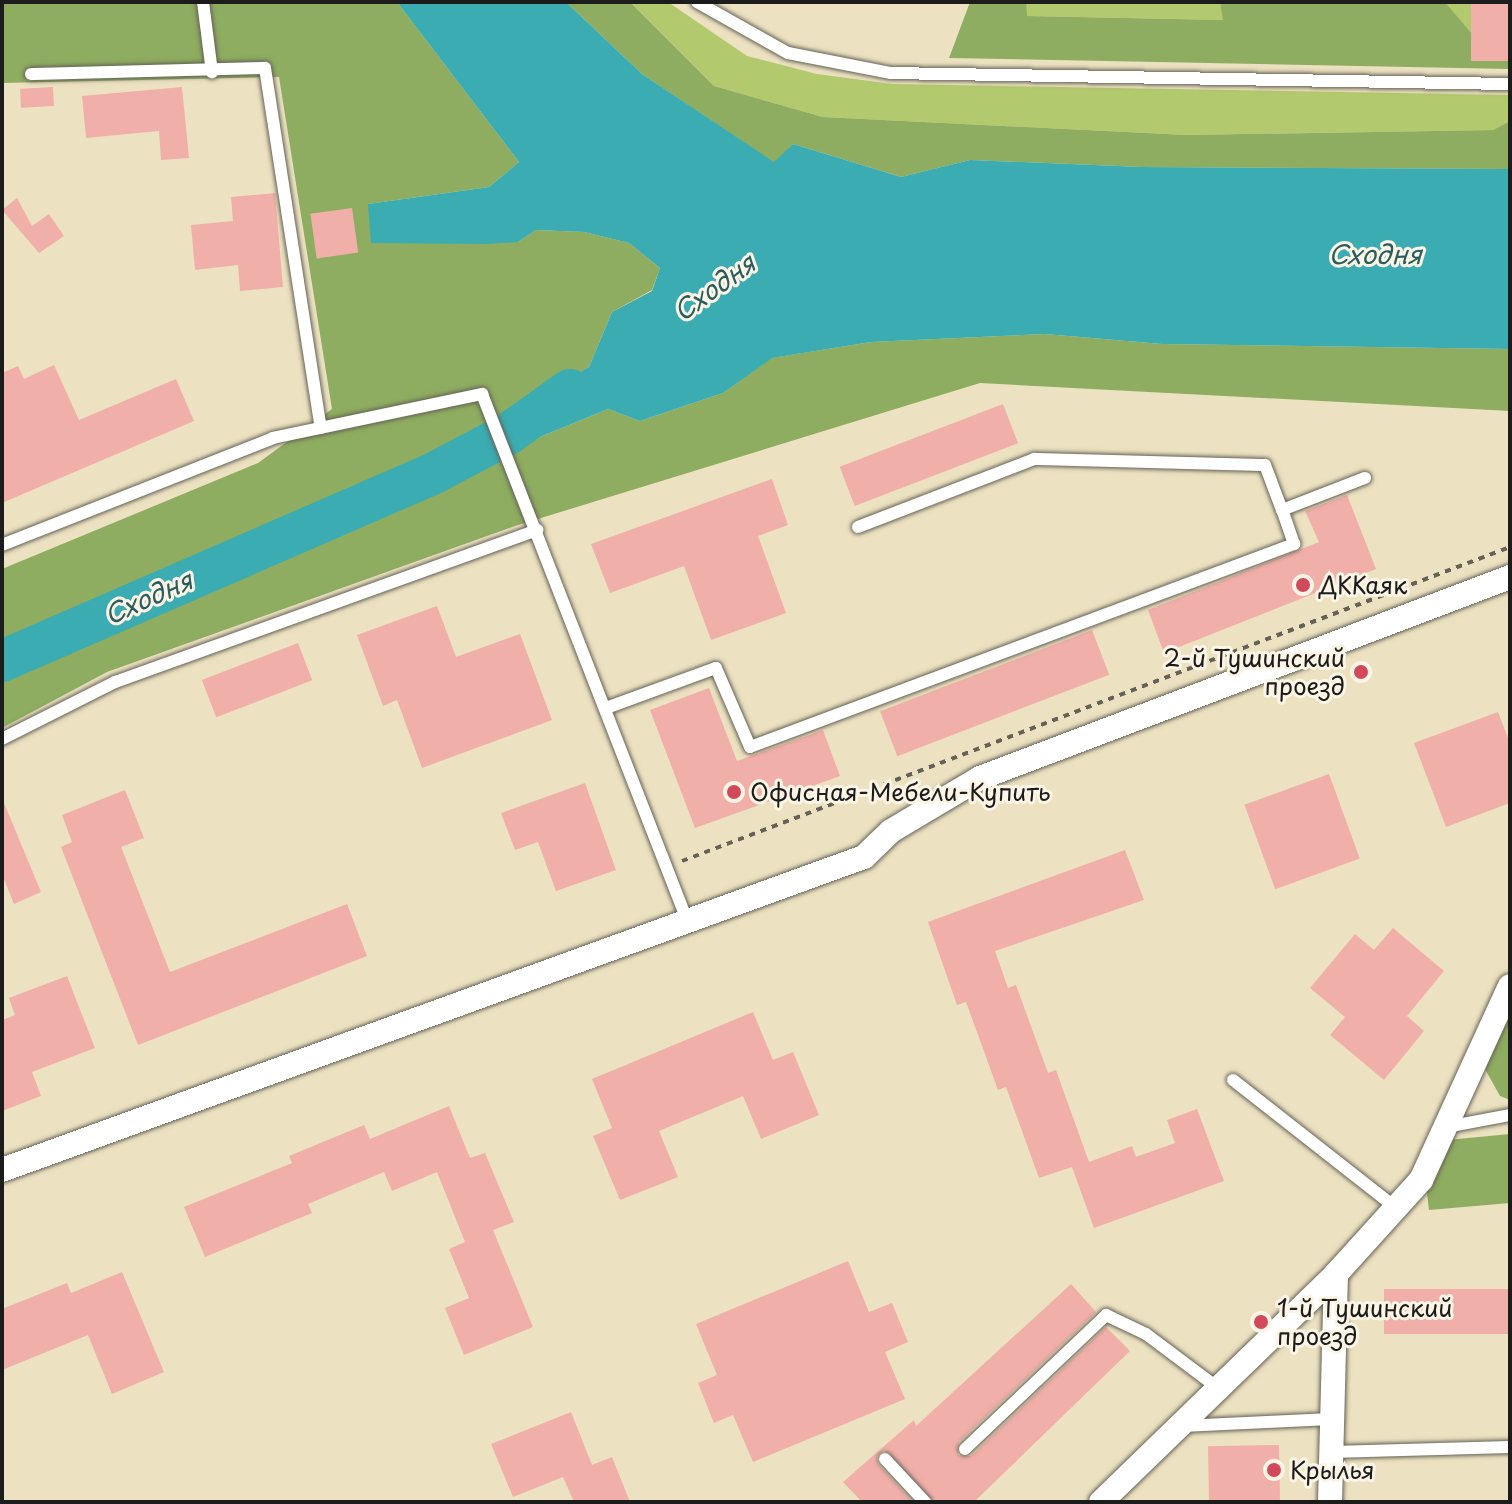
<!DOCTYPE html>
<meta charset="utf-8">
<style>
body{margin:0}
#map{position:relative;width:1512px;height:1504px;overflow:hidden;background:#ece2c1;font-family:"Playpen Sans",sans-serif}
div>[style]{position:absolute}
.green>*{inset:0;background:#b3c96d}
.forest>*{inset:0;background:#8ead60}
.water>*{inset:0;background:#3aacb2}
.river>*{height:42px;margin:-21px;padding:0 21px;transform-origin:21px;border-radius:21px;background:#3aacb2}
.building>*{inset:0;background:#f1afa9;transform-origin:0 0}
.path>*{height:4px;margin-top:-2px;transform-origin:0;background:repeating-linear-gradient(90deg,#656156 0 6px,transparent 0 12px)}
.roads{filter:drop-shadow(0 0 2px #656156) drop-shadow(0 0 2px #656156)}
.service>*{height:12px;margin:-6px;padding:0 6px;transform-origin:6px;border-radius:6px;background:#fff}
.minor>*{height:24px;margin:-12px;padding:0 12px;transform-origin:12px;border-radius:12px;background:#fff}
.dots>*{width:22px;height:22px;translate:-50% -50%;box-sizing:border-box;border:4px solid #fcf5e5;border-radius:50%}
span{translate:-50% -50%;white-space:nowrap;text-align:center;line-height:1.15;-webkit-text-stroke:6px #fcf5e5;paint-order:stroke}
.poi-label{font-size:24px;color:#1c1c1c}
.left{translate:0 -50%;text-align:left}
.right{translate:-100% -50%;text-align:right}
.water-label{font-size:26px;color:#2a5d60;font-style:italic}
.frame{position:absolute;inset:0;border:4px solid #1c1c1c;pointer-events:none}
</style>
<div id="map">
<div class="green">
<div style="clip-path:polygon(630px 2px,668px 2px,747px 56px,817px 74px,892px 84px,1510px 95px,1510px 121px,1493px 130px,1187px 135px,823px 117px,714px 86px)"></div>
<div style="clip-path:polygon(1026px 2px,1220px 2px,1224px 20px,1026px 16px)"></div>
<div style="clip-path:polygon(1445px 2px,1510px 2px,1487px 52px,1470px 35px)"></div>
</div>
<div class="forest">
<div style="clip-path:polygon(2px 2px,397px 2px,519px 162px,489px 187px,368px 204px,518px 242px,536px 230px,584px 232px,629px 243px,660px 268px,652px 290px,612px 312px,589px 367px,515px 408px,535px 439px,608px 409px,640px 421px,723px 393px,771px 358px,871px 342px,1045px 334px,1162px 344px,1510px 349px,1510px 411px,980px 383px,515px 526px,107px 672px,2px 728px,2px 569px,258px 463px,332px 409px,279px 77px,2px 83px)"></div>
<div style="clip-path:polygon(566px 2px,630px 2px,714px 86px,823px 117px,1187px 135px,1493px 130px,1510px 121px,1510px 169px,1142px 167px,970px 160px,901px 177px,793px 144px,775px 163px,642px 74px)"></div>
<div style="clip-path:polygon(970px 2px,1026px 2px,1027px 16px,1223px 20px,1220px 2px,1445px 2px,1487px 52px,1510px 50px,1510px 69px,949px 58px)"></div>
<div style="clip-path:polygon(1510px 1013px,1510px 1100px,1500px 1096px,1485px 1069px)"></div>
<div style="clip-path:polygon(1510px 1134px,1510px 1203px,1429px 1210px,1426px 1185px,1447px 1140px)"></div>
</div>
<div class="water">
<div style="clip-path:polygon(397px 2px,566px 2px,642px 74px,774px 162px,793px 144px,901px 177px,970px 160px,1142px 167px,1510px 169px,1510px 349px,1162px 344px,1045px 334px,871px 342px,772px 358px,723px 393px,640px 421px,608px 409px,535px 439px,515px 408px,589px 367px,612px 312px,652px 291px,660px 268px,629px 243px,584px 232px,536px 230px,518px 242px,486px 244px,371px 243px,368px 204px,489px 187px,519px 162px)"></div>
</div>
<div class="river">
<div style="left:2px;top:661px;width:473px;rotate:-23.5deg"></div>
<div style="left:436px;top:472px;width:81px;rotate:-27.8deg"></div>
<div style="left:508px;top:434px;width:76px;rotate:-35.4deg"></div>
</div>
<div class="building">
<div style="left:1471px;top:2px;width:39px;height:59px"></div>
<div style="left:53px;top:87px;width:19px;height:33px;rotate:87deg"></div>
<div style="clip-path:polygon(182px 87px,189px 158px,161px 160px,159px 131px,86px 138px,82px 96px)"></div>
<div style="clip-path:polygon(275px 193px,283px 287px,240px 291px,238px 265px,195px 270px,191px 225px,233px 221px,231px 197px)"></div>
<div style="clip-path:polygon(17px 198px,32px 226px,49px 214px,64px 236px,39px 253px,2px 210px)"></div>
<div style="left:352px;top:208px;width:45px;height:42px;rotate:82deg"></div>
<div style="clip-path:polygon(54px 365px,79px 420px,176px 379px,194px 421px,2px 503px,2px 373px,18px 366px,24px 379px)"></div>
<div style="left:1003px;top:404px;width:42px;height:175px;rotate:69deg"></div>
<div style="clip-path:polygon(772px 479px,788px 525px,758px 536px,786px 613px,711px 640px,684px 566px,610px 593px,591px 544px)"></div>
<div style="clip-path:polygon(1347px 495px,1376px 569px,1164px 653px,1148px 610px,1319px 542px,1305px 511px)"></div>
<div style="clip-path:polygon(437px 606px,456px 657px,520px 634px,552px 720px,422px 768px,397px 700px,383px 706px,357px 635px)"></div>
<div style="left:1092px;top:630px;width:48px;height:227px;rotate:69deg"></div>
<div style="left:298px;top:643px;width:40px;height:103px;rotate:69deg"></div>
<div style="clip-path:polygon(709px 688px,737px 761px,823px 730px,840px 776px,695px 828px,650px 710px)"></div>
<div style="clip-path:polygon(1498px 712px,1510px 743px,1510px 803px,1446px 827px,1414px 743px)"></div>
<div style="left:1329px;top:774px;width:90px;height:90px;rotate:70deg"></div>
<div style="clip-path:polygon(585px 783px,616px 870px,556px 891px,538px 842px,515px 850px,501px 813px)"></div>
<div style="clip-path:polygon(125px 790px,144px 838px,121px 847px,170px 972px,347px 904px,367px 956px,138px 1045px,61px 847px,72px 842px,62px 815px)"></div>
<div style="clip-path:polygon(2px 798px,41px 892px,14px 904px,2px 874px)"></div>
<div style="clip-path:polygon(1125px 850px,1144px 900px,995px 951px,1008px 988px,1016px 985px,1048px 1073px,1056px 1070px,1089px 1162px,1132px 1146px,1136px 1157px,1175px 1143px,1167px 1120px,1197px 1109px,1224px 1181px,1094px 1228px,1072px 1167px,1039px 1178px,1006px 1087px,998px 1090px,966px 1002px,957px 1005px,928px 922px)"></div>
<div style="clip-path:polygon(1393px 928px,1444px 971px,1407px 1016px,1424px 1031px,1384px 1080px,1330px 1035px,1345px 1017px,1310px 988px,1355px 934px,1374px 950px)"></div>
<div style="clip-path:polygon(67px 976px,95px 1048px,32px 1072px,41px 1096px,2px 1111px,2px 1020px,15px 1015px,9px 998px)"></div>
<div style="clip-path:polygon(753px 1012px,773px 1060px,793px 1052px,819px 1115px,761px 1139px,743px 1096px,659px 1131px,678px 1177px,620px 1200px,593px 1136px,612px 1128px,592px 1079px)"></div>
<div style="clip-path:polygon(449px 1106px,470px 1158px,485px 1153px,514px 1222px,493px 1230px,533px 1327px,464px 1355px,445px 1308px,469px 1298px,449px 1249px,465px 1242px,437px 1172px,392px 1191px,384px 1172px,308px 1204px,312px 1213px,205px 1257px,184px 1207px,292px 1163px,289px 1156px,364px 1125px,370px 1139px)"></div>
<div style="clip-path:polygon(848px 1261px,869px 1312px,892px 1303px,908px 1342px,885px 1352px,905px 1399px,753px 1462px,733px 1415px,714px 1423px,698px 1383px,717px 1375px,696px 1324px)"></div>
<div style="clip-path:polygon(122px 1272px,164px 1372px,112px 1394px,88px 1335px,2px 1370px,2px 1309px,67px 1283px,71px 1293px)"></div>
<div style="clip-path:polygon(1071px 1284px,1096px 1312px,959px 1442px,958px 1455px,971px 1456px,1106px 1327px,1130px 1351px,974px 1502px,934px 1502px,884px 1450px,877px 1456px,878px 1464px,913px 1502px,862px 1502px,843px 1482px,914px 1420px,916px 1426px)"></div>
<div style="left:1510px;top:1289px;width:45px;height:126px;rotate:90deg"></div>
<div style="clip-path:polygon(571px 1412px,592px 1465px,612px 1457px,630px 1502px,574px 1502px,563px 1477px,513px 1497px,491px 1444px)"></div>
<div style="left:1279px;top:1445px;width:57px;height:71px;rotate:89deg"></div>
</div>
<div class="path">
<div style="left:682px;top:861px;width:886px;rotate:-20.77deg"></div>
</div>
<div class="roads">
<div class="service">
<div style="left:203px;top:2px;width:71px;rotate:82.7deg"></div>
<div style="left:697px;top:2px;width:104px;rotate:29.3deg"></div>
<div style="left:788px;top:53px;width:105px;rotate:11deg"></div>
<div style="left:891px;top:73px;width:619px;rotate:1.02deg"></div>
<div style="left:31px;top:74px;width:234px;rotate:-1.5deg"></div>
<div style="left:265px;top:68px;width:364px;rotate:81.2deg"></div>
<div style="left:858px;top:527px;width:189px;rotate:-21.1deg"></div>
<div style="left:1034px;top:459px;width:231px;rotate:1.5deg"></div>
<div style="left:1265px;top:465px;width:48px;rotate:69.3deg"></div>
<div style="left:2px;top:545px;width:291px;rotate:-21.5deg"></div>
<div style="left:273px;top:438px;width:214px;rotate:-11.9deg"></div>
<div style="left:482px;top:394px;width:565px;rotate:68.71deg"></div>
<div style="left:606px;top:708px;width:117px;rotate:-20deg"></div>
<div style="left:716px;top:668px;width:86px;rotate:66.7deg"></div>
<div style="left:750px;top:747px;width:581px;rotate:-20.46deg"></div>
<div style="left:1294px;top:544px;width:36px;rotate:-109deg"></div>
<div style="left:1282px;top:510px;width:89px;rotate:-21.1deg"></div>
<div style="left:2px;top:739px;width:127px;rotate:-26.8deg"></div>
<div style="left:115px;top:682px;width:449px;rotate:-19.8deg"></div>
<div style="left:1233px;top:1080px;width:207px;rotate:38.1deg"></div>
<div style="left:1446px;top:1127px;width:65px;rotate:-10.6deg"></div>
<div style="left:1182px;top:1426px;width:149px;rotate:-2.7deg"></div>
<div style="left:965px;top:1449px;width:195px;rotate:-43.5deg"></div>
<div style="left:1106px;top:1315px;width:44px;rotate:25.4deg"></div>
<div style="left:1146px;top:1334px;width:90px;rotate:36.9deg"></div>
<div style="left:1331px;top:1452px;width:179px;rotate:-1.6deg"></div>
<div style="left:885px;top:1459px;width:59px;rotate:47.1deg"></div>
</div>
<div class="minor">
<div style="left:2px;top:1170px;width:917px;rotate:-19.96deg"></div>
<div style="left:864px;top:857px;width:37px;rotate:-44deg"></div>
<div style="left:891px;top:831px;width:104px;rotate:-30.8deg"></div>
<div style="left:980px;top:778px;width:567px;rotate:-20.77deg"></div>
<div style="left:1101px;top:1502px;width:327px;rotate:-44.1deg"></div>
<div style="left:1336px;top:1274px;width:127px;rotate:-47.9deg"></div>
<div style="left:1421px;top:1180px;width:213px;rotate:-65.4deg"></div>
<div style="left:1330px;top:1502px;width:228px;rotate:-88.5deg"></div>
</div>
</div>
<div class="dots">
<div style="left:1303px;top:585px;background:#d1495b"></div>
<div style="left:1361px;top:672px;background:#d1495b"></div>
<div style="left:734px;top:792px;background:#d1495b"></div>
<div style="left:1261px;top:1322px;background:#d1495b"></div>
<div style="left:1274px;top:1470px;background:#d1495b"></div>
</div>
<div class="poi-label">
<span class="left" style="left:1319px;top:585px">ДККаяк</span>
<span class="right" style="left:1345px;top:672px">2-й Тушинский<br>проезд</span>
<span class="left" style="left:750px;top:792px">Офисная-Мебели-Купить</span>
<span class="left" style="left:1277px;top:1322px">1-й Тушинский<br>проезд</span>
<span class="left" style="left:1290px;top:1470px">Крылья</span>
</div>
<div class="water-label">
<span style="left:1375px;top:254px">Сходня</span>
<span style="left:714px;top:287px;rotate:-36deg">Сходня</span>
<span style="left:148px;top:597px;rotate:-24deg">Сходня</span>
</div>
<div class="frame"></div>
</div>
